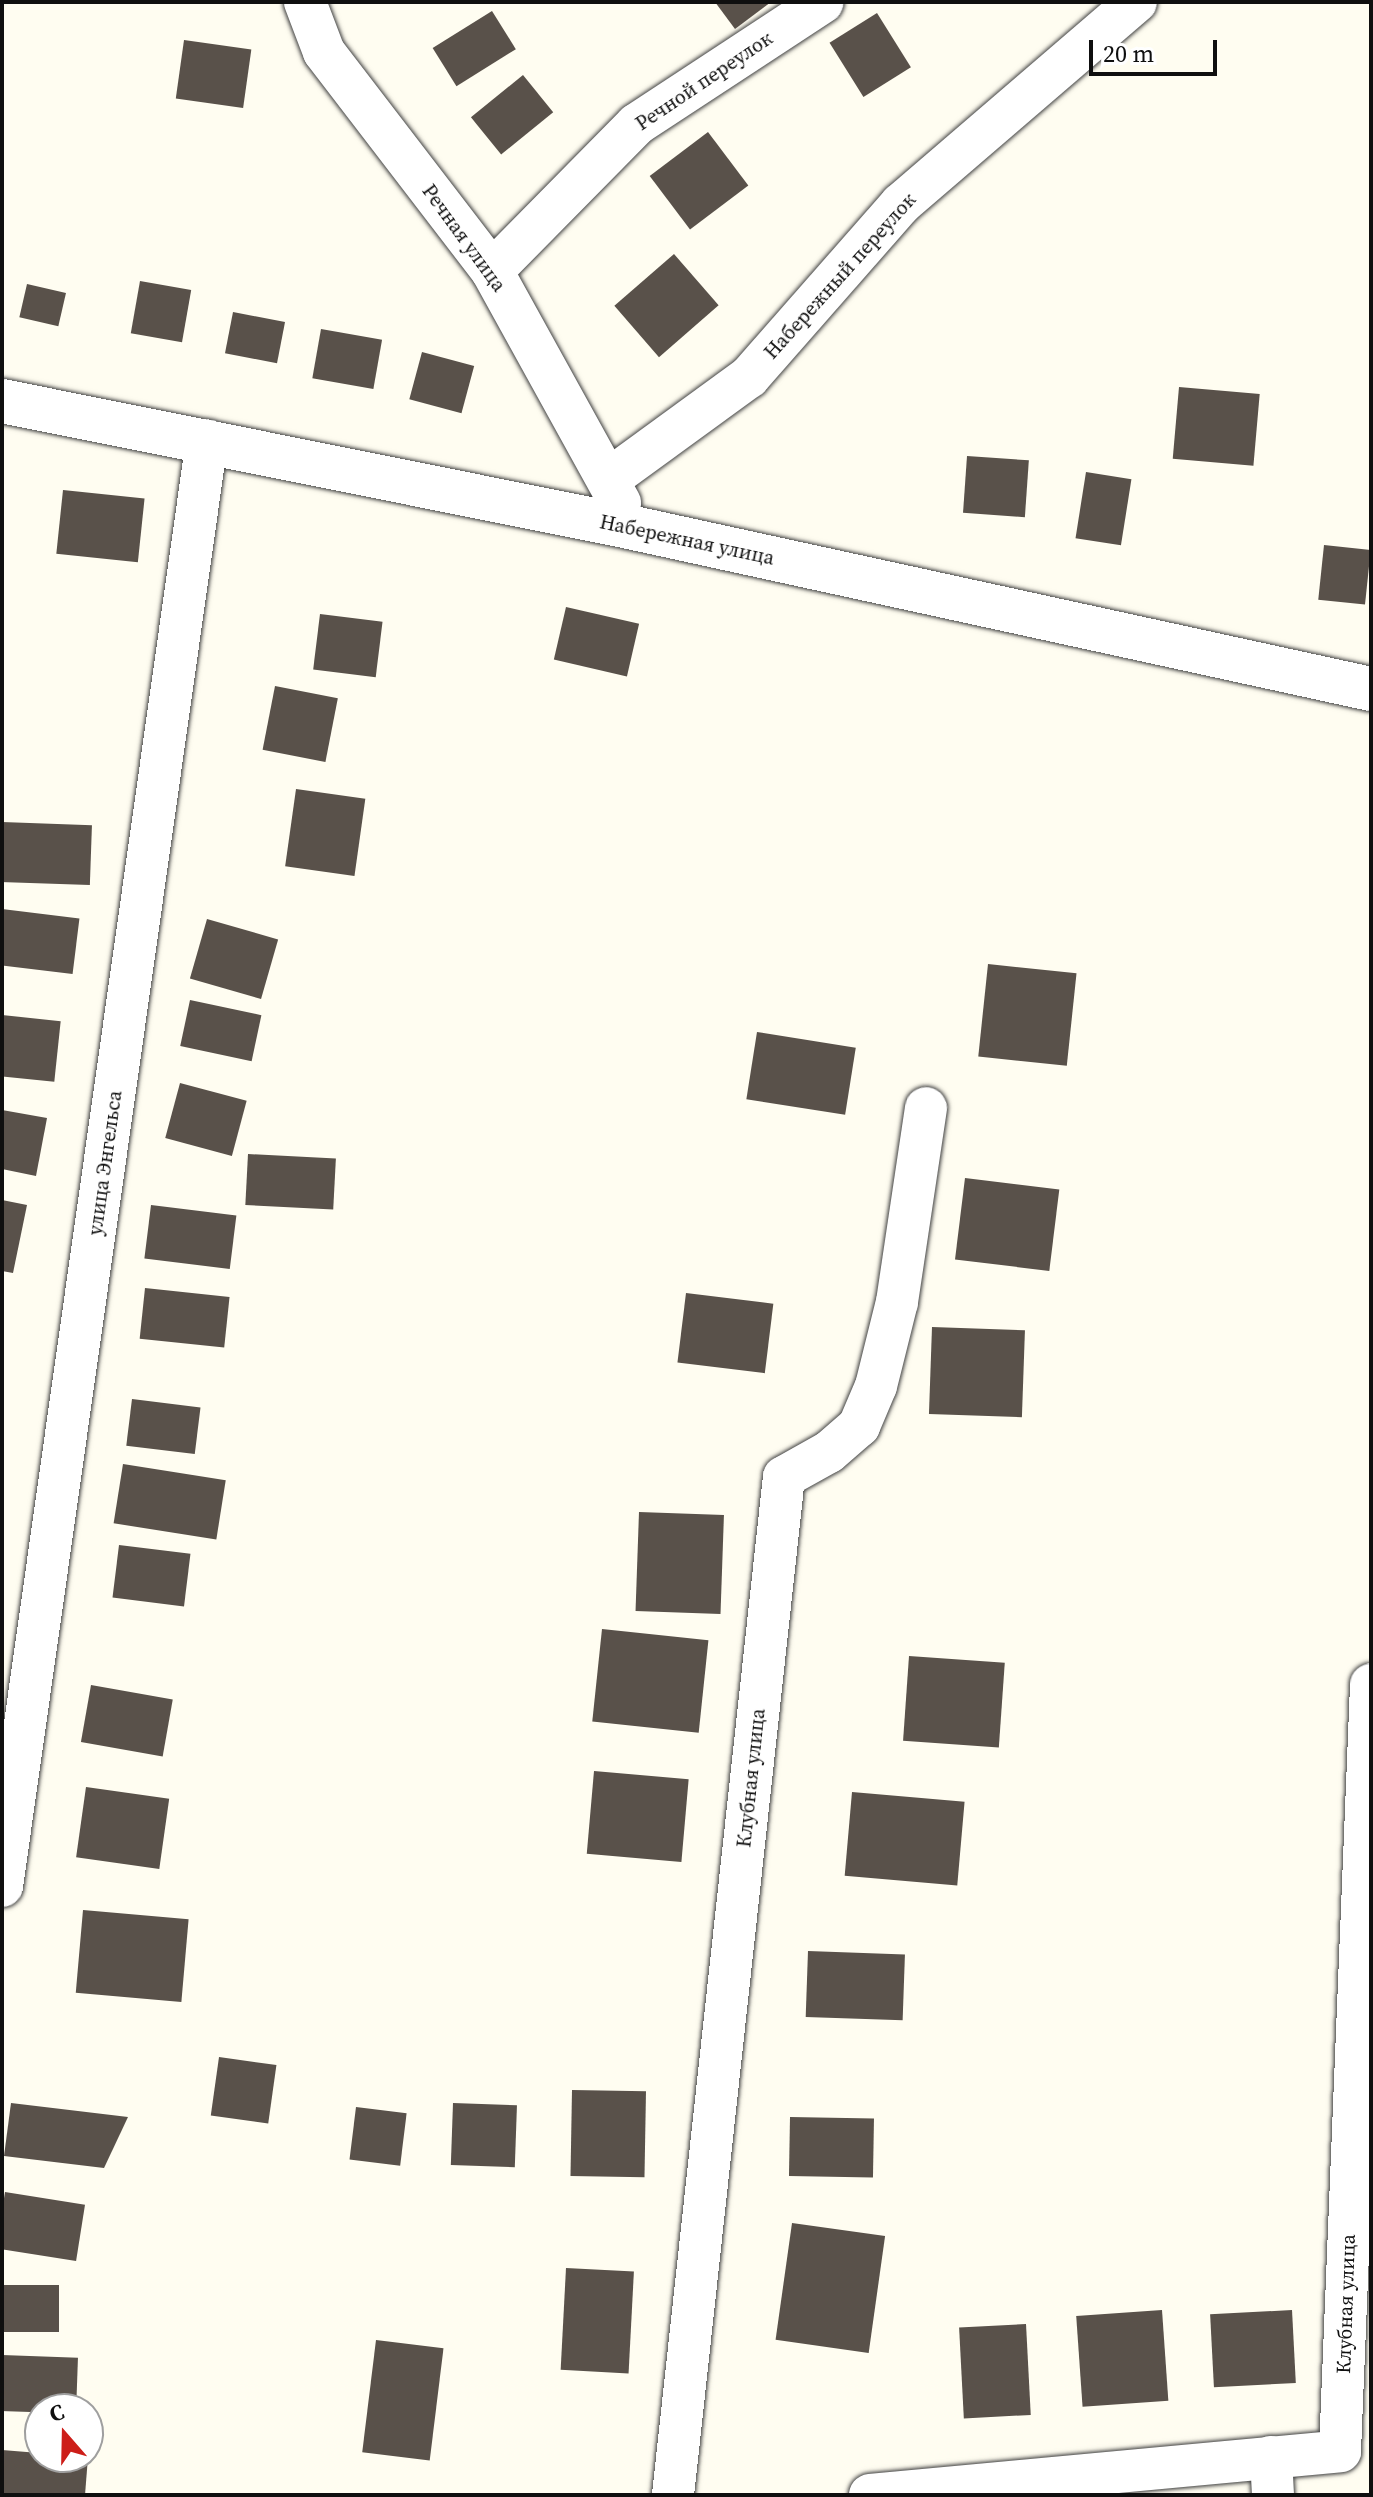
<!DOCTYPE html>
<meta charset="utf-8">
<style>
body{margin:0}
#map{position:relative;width:1373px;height:2497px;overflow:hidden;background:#fffdf1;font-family:"Source Serif 4",serif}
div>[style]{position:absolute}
.building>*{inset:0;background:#59514a;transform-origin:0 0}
.roads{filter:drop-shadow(0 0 2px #424242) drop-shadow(0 0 2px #424242)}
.minor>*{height:42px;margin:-21px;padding:0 21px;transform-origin:21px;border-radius:21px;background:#fff}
.tertiary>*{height:44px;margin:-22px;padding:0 22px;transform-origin:22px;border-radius:22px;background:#fff}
span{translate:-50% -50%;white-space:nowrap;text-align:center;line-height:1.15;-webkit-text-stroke:8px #fff;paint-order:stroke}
.street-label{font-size:20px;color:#0f0f0f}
.frame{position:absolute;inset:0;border:4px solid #0f0f0f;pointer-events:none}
.north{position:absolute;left:24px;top:2393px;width:80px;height:80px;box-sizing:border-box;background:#fff;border:2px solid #9f9f9f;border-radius:50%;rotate:340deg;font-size:22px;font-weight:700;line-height:32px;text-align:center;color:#0f0f0f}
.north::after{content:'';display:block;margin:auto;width:28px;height:36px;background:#cd1e19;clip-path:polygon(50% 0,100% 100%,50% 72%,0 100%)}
.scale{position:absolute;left:1089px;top:40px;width:128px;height:36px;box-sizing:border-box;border:4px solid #0f0f0f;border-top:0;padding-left:10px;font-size:24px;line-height:28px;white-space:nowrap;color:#0f0f0f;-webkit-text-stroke:6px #fff;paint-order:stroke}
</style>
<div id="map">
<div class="building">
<div style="clip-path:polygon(715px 2px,771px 2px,735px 29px)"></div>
<div style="left:492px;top:11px;width:45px;height:70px;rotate:58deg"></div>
<div style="left:877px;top:13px;width:64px;height:56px;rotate:58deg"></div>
<div style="left:184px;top:40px;width:68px;height:59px;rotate:8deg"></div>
<div style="left:523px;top:75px;width:48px;height:67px;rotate:51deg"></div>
<div style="left:708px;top:132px;width:67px;height:73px;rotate:53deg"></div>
<div style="left:674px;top:254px;width:68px;height:79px;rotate:49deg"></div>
<div style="left:140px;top:281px;width:52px;height:53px;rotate:10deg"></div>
<div style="left:27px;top:284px;width:40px;height:34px;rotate:13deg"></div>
<div style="left:233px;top:312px;width:53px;height:42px;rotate:11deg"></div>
<div style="left:321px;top:329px;width:62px;height:50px;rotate:10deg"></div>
<div style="left:422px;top:352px;width:54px;height:49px;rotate:15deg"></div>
<div style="left:1179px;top:387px;width:81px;height:72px;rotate:5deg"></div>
<div style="left:967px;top:456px;width:62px;height:57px;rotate:4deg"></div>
<div style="left:1086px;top:472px;width:46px;height:67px;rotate:9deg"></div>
<div style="left:63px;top:490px;width:82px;height:64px;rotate:6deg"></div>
<div style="left:1324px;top:545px;width:47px;height:55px;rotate:6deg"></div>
<div style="left:566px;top:607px;width:75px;height:54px;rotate:13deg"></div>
<div style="left:320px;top:614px;width:63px;height:56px;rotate:7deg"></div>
<div style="left:275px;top:686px;width:64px;height:65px;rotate:11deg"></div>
<div style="left:296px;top:789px;width:70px;height:78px;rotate:8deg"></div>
<div style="left:2px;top:822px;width:90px;height:60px;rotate:2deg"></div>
<div style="left:2px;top:909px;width:78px;height:56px;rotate:7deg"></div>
<div style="left:207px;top:919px;width:74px;height:62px;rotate:16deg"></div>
<div style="left:988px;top:964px;width:89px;height:93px;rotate:6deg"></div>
<div style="left:190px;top:1000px;width:73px;height:47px;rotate:12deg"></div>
<div style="left:2px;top:1015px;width:59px;height:61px;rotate:6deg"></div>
<div style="left:757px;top:1032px;width:100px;height:68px;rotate:9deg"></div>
<div style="left:180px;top:1083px;width:69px;height:57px;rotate:15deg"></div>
<div style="clip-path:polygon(2px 1110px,47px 1118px,36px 1176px,2px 1169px)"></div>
<div style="left:248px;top:1154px;width:88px;height:51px;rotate:3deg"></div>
<div style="left:965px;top:1178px;width:95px;height:82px;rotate:7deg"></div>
<div style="clip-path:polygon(2px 1200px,27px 1205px,13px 1273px,2px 1271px)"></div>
<div style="left:151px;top:1205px;width:86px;height:54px;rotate:7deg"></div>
<div style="left:145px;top:1288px;width:85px;height:51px;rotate:6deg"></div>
<div style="left:686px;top:1293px;width:88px;height:70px;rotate:7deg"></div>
<div style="left:932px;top:1327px;width:93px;height:87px;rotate:2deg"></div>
<div style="left:132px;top:1399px;width:69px;height:47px;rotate:7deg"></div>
<div style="left:123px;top:1464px;width:104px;height:60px;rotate:9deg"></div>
<div style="left:639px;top:1512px;width:85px;height:99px;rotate:2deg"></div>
<div style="left:119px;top:1545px;width:72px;height:53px;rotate:7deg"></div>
<div style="left:602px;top:1629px;width:107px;height:93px;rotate:6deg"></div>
<div style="left:909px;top:1656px;width:96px;height:85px;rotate:4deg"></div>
<div style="left:91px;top:1685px;width:83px;height:58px;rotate:10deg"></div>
<div style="left:594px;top:1771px;width:95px;height:83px;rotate:5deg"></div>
<div style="left:86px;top:1787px;width:84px;height:71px;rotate:8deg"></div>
<div style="left:852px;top:1792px;width:113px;height:84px;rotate:5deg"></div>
<div style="left:83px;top:1910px;width:106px;height:83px;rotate:5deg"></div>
<div style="left:808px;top:1951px;width:97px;height:66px;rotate:2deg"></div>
<div style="left:219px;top:2057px;width:58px;height:59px;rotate:8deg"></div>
<div style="left:572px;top:2090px;width:74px;height:86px;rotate:1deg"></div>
<div style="clip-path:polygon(11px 2103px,128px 2117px,104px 2168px,4px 2156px)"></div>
<div style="left:453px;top:2103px;width:64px;height:62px;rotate:2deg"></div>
<div style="left:356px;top:2107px;width:51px;height:53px;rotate:7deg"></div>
<div style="left:790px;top:2117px;width:84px;height:59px;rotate:1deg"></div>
<div style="left:5px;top:2192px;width:81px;height:57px;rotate:9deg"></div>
<div style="left:792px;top:2223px;width:94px;height:118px;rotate:8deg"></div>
<div style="left:566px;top:2268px;width:68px;height:102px;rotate:3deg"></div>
<div style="left:59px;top:2285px;width:47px;height:57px;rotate:90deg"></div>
<div style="left:1162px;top:2310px;width:91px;height:86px;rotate:86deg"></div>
<div style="left:1292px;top:2310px;width:73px;height:82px;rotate:87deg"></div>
<div style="left:1026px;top:2324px;width:91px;height:67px;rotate:87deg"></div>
<div style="left:376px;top:2340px;width:68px;height:113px;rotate:7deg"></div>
<div style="left:2px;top:2355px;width:76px;height:56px;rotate:2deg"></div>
<div style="clip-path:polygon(2px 2450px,88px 2457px,85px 2495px,2px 2495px)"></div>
</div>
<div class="roads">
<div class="minor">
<div style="left:305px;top:2px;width:53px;rotate:69.2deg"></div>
<div style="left:324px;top:52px;width:276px;rotate:52.5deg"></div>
<div style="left:492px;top:271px;width:265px;rotate:61.1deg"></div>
<div style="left:492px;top:271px;width:206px;rotate:-45.4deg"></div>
<div style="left:637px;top:124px;width:222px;rotate:-33.3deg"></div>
<div style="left:609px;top:479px;width:173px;rotate:-36.1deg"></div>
<div style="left:749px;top:377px;width:230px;rotate:-48.7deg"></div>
<div style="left:901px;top:204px;width:310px;rotate:-40.7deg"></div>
<div style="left:2px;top:1886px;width:1460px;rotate:-81.93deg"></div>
<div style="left:1271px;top:2457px;width:38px;rotate:87deg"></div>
<div style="left:673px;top:2495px;width:1024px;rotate:-83.78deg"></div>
<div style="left:784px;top:1477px;width:51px;rotate:-29.1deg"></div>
<div style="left:829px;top:1452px;width:40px;rotate:-41deg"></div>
<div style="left:859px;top:1426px;width:43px;rotate:-67deg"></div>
<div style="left:876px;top:1386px;width:87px;rotate:-76deg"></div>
<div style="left:897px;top:1302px;width:196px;rotate:-81.5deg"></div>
<div style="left:870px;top:2495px;width:472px;rotate:-5.3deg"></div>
<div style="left:1340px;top:2451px;width:767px;rotate:-87.68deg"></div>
</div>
<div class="tertiary">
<div style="left:2px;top:401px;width:640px;rotate:11.36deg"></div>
<div style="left:629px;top:527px;width:759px;rotate:12.32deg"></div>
</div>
</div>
<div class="street-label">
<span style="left:704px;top:81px;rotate:-34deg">Речной переулок</span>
<span style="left:464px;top:238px;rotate:54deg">Речная улица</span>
<span style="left:840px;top:276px;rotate:-48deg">Набережный переулок</span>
<span style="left:687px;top:540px;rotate:12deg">Набережная улица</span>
<span style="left:105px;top:1163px;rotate:-82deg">улица Энгельса</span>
<span style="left:751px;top:1778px;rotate:-84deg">Клубная улица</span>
<span style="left:1346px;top:2304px;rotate:-88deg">Клубная улица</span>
</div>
<div class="frame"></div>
<div class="north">С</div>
<div class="scale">20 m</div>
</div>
